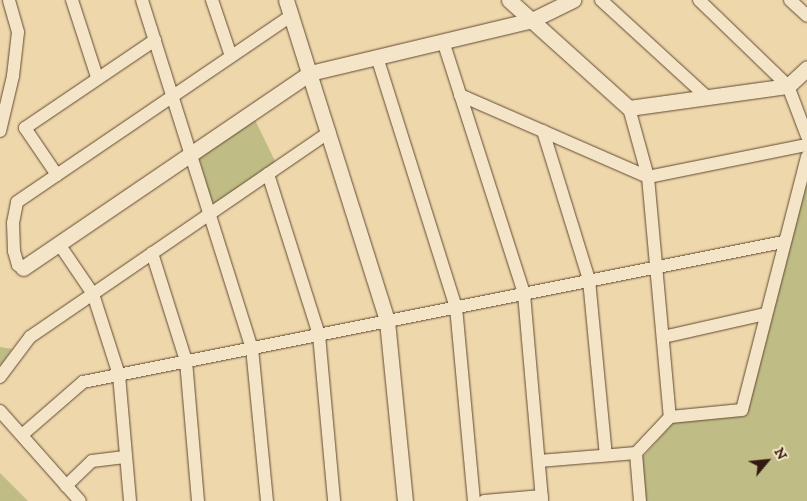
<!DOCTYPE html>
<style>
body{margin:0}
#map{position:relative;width:807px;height:501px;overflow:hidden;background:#eed7aa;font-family:"IM FELL DW Pica",serif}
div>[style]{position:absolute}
.green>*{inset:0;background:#bfbd85}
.roads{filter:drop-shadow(0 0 1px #624935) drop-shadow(0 0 1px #624935)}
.minor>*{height:12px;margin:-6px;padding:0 6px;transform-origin:6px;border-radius:6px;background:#f4e5c8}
.tertiary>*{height:15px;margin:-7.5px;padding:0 7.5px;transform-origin:7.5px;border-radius:7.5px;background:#f4e5c8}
span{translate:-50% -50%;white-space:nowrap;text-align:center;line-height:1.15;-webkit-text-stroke:4.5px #f4e5c8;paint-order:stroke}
.north{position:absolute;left:742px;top:436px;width:50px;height:50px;-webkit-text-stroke:4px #f4e5c8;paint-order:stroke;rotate:62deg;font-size:14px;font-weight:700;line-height:20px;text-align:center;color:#341a0e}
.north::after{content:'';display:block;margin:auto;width:18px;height:22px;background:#341a0e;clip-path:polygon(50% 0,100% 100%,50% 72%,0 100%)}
</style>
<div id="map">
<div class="green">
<div style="clip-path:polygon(255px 120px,276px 163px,217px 203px,211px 201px,199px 157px)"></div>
<div style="clip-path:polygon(807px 183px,807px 501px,645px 501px,641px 459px,674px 422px,747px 415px,786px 241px)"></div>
<div style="clip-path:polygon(0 347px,12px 349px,0 366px)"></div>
<div style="clip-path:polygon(0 473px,28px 501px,0 501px)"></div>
</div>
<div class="roads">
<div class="minor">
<div style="left:72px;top:0;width:81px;rotate:72deg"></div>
<div style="left:142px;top:0;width:365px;rotate:72.5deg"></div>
<div style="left:252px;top:348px;width:154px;rotate:84.4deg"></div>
<div style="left:212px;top:0;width:59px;rotate:71.3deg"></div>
<div style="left:601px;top:0;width:144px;rotate:42.5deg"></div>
<div style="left:699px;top:0;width:124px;rotate:44deg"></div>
<div style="left:788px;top:86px;width:53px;rotate:69.2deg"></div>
<div style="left:790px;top:0;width:23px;rotate:43deg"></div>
<div style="left:443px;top:41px;width:266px;rotate:72.2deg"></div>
<div style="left:524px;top:294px;width:208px;rotate:85deg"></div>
<div style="left:377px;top:57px;width:262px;rotate:72.5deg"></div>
<div style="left:456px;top:307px;width:195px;rotate:84.7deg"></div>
<div style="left:460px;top:95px;width:205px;rotate:23.6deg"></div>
<div style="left:648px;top:177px;width:162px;rotate:-11.4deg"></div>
<div style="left:629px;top:108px;width:72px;rotate:74.6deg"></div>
<div style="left:648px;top:177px;width:241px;rotate:84.8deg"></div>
<div style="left:0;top:131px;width:57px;rotate:-76.7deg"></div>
<div style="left:13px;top:76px;width:44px;rotate:-83.5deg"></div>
<div style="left:18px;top:32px;width:33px;rotate:-106deg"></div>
<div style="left:543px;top:131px;width:156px;rotate:72.8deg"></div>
<div style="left:589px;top:280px;width:176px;rotate:84.5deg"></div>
<div style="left:268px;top:174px;width:169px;rotate:72.4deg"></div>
<div style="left:319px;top:335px;width:167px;rotate:84.8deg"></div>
<div style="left:57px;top:175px;width:57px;rotate:-124.2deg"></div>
<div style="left:25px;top:128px;width:157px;rotate:-34.1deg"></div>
<div style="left:59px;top:244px;width:60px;rotate:55.8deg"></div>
<div style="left:93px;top:294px;width:85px;rotate:72.2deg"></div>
<div style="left:119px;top:375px;width:126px;rotate:85deg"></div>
<div style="left:152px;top:253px;width:113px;rotate:72.5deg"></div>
<div style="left:186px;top:361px;width:141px;rotate:85.1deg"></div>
<div style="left:23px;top:268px;width:6px;rotate:-149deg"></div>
<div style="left:18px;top:265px;width:15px;rotate:-106deg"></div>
<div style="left:14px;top:251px;width:28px;rotate:-92deg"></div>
<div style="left:13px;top:223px;width:21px;rotate:-79deg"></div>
<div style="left:17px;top:202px;width:331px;rotate:-34.2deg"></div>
<div style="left:663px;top:337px;width:105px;rotate:-12.7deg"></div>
<div style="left:0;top:377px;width:50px;rotate:-53.1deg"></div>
<div style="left:30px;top:337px;width:363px;rotate:-34.4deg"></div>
<div style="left:0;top:411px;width:120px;rotate:48.4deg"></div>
<div style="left:22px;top:435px;width:81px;rotate:-41deg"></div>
<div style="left:83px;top:382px;width:714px;rotate:-11.31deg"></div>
<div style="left:539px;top:461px;width:97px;rotate:-4.7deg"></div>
<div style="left:66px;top:486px;width:36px;rotate:-44deg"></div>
<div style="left:92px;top:461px;width:33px;rotate:-7deg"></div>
<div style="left:484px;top:501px;width:58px;rotate:-4.9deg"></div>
<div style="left:640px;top:501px;width:48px;rotate:-94.8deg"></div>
<div style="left:636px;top:453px;width:50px;rotate:-46.6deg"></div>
<div style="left:670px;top:417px;width:72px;rotate:-5.6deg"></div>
<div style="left:742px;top:410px;width:262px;rotate:-75.6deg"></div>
</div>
<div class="tertiary">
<div style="left:286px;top:0;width:337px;rotate:72.5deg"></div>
<div style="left:387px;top:321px;width:181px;rotate:84.3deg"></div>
<div style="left:509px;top:0;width:161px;rotate:42deg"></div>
<div style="left:629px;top:108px;width:161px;rotate:-7.9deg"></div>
<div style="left:788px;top:86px;width:26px;rotate:-43deg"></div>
<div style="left:23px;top:268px;width:347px;rotate:-34.2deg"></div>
<div style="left:310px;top:73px;width:228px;rotate:-13.4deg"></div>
<div style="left:532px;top:20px;width:46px;rotate:-26deg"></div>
</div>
</div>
<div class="north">N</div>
</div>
